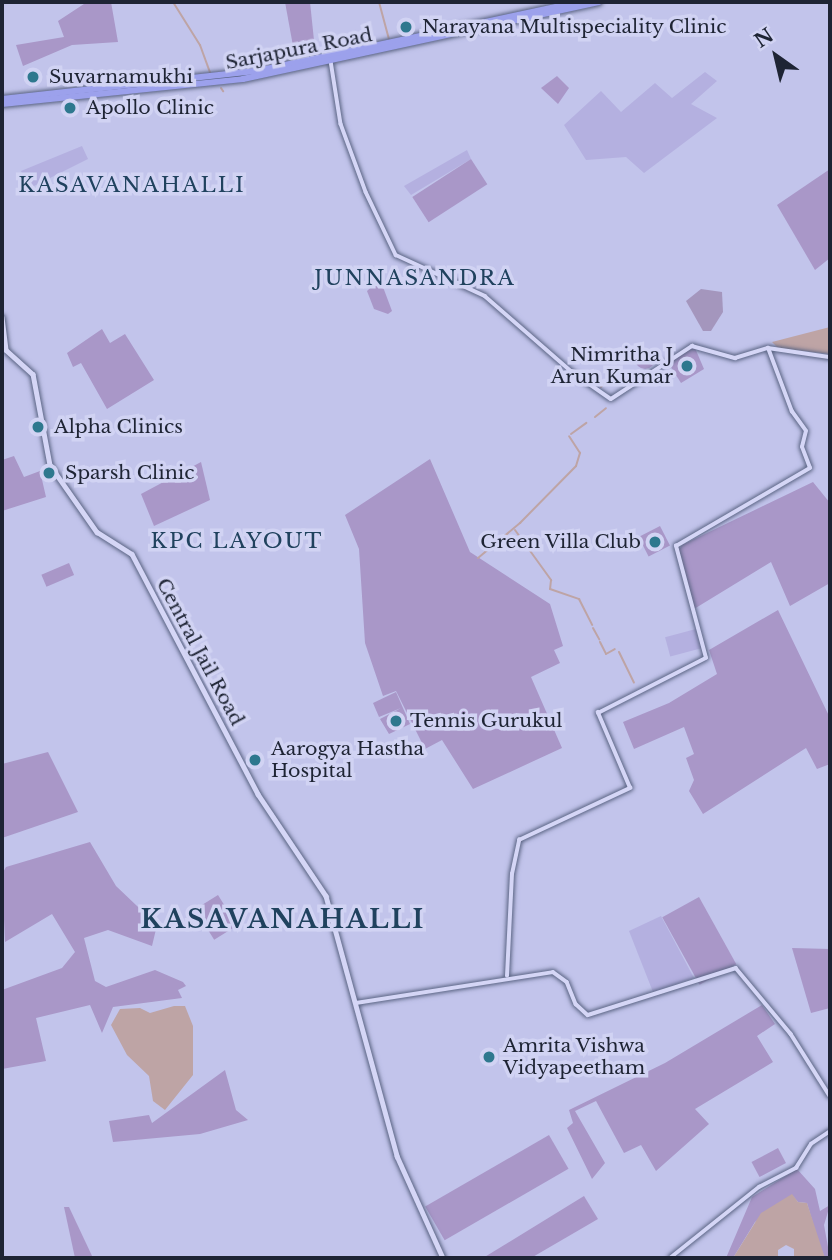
<!DOCTYPE html>
<style>
body{margin:0}
#map{position:relative;width:832px;height:1260px;overflow:hidden;background:#c2c4eb;font-family:"Libre Baskerville",serif}
div>[style]{position:absolute}
.farmland>*{inset:0;background:#b4b0e0;transform-origin:0 0}
.green>*{inset:0;background:#a997c8;transform-origin:0 0}
.round{border-radius:50%}
.cemetery>*{inset:0;background:#a496bd}
.water>*{inset:0;background:#bea4a5}
.stream>*{height:2px;margin:-1px;padding:0 1px;transform-origin:1px;border-radius:1px;background:#bea4a5}
.roads{filter:drop-shadow(0 0 2px #5a6483) drop-shadow(0 0 2px #5a6483)}
.tertiary>*{height:3.5px;margin:-1.75px;padding:0 1.75px;transform-origin:1.75px;border-radius:1.75px;background:#d5d6f6}
.secondary>*{height:4.5px;margin:-2.25px;padding:0 2.25px;transform-origin:2.25px;border-radius:2.25px;background:#d5d6f6}
.primary>*{height:6px;margin:-3px;padding:0 3px;transform-origin:3px;border-radius:3px;background:#9ca1ec}
.dots>*{width:19px;height:19px;translate:-50% -50%;box-sizing:border-box;border:4px solid #d1d3f3;border-radius:50%}
span{translate:-50% -50%;white-space:nowrap;text-align:center;line-height:1.15;-webkit-text-stroke:7px #d1d3f3;paint-order:stroke}
.poi-label{font-size:19px;color:#1e2434}
.left{translate:0 -50%;text-align:left}
.right{translate:-100% -50%;text-align:right}
.street-label{font-size:19px;color:#1e2434}
.neighbourhood-label{font-size:21px;color:#20425e;letter-spacing:2px}
.district-label{font-size:26px;color:#20425e;font-weight:700;letter-spacing:2px}
.frame{position:absolute;inset:0;border:4px solid #1e2434;pointer-events:none}
.north{position:absolute;left:741px;top:21px;width:70px;height:70px;-webkit-text-stroke:5px #d1d3f3;paint-order:stroke;rotate:326deg;font-size:19px;font-weight:700;line-height:28px;text-align:center;color:#1e2434}
.north::after{content:'';display:block;margin:auto;width:24px;height:32px;background:#1e2434;clip-path:polygon(50% 0,100% 100%,50% 72%,0 100%)}
</style>
<div id="map">
<div class="farmland">
<div style="clip-path:polygon(705px 72px,717px 81px,691px 104px,717px 118px,644px 173px,626px 157px,586px 160px,564px 125px,601px 91px,621px 112px,655px 83px,672px 98px)"></div>
<div style="clip-path:polygon(82px 146px,88px 159px,30px 188px,21px 171px)"></div>
<div style="clip-path:polygon(467px 150px,471px 159px,411px 195px,404px 186px)"></div>
<div style="left:696px;top:629px;width:20px;height:32px;rotate:75deg"></div>
<div style="clip-path:polygon(661px 916px,694px 978px,653px 992px,629px 931px)"></div>
</div>
<div class="green">
<div style="clip-path:polygon(87px 2px,111px 2px,118px 42px,72px 45px,23px 66px,16px 45px,64px 37px,58px 21px)"></div>
<div style="clip-path:polygon(285px 2px,310px 2px,315px 50px,295px 57px)"></div>
<div style="clip-path:polygon(557px 76px,569px 88px,558px 104px,541px 88px)"></div>
<div style="left:471px;top:159px;width:30px;height:70px;rotate:57deg"></div>
<div style="clip-path:polygon(830px 169px,830px 258px,815px 270px,777px 205px)"></div>
<div style="clip-path:polygon(380px 279px,392px 311px,388px 314px,374px 309px,367px 291px)"></div>
<div style="clip-path:polygon(102px 329px,110px 343px,125px 334px,154px 380px,107px 409px,81px 363px,73px 367px,67px 353px)"></div>
<div style="clip-path:polygon(690px 348px,695px 348px,704px 369px,681px 383px,669px 364px)"></div>
<div class="round" style="left:635px;top:349px;width:20px;height:20px"></div>
<div style="clip-path:polygon(14px 456px,24px 477px,40px 471px,46px 497px,2px 511px,2px 460px)"></div>
<div style="clip-path:polygon(430px 459px,470px 552px,550px 604px,563px 646px,554px 650px,560px 663px,531px 677px,562px 748px,473px 789px,442px 740px,425px 749px,396px 691px,383px 696px,365px 643px,359px 549px,345px 515px)"></div>
<div style="clip-path:polygon(201px 462px,210px 500px,154px 526px,141px 494px)"></div>
<div style="clip-path:polygon(813px 482px,830px 503px,830px 583px,790px 606px,771px 562px,694px 609px,678px 552px,682px 545px)"></div>
<div style="left:660px;top:526px;width:22px;height:24px;rotate:63deg"></div>
<div style="left:69px;top:563px;width:13px;height:30px;rotate:67deg"></div>
<div style="clip-path:polygon(778px 610px,830px 718px,830px 764px,817px 769px,806px 748px,703px 814px,689px 791px,694px 780px,686px 758px,694px 754px,684px 727px,634px 749px,623px 722px,669px 703px,717px 674px,709px 650px)"></div>
<div style="clip-path:polygon(396px 692px,410px 724px,389px 734px,380px 719px,401px 708px,379px 717px,373px 703px)"></div>
<div style="clip-path:polygon(48px 752px,78px 812px,2px 838px,2px 764px)"></div>
<div style="clip-path:polygon(90px 842px,116px 886px,157px 925px,152px 946px,108px 930px,84px 938px,95px 981px,106px 987px,155px 970px,183px 982px,186px 986px,178px 990px,182px 998px,113px 1007px,102px 1033px,90px 1005px,36px 1018px,46px 1061px,2px 1069px,2px 990px,62px 968px,75px 952px,52px 914px,5px 942px,2px 874px,6px 867px)"></div>
<div style="left:218px;top:895px;width:36px;height:27px;rotate:58deg"></div>
<div style="left:699px;top:897px;width:77px;height:42px;rotate:61deg"></div>
<div style="clip-path:polygon(792px 948px,830px 949px,830px 1008px,811px 1013px)"></div>
<div style="clip-path:polygon(762px 1005px,775px 1024px,757px 1036px,773px 1062px,695px 1109px,709px 1124px,656px 1171px,641px 1145px,624px 1153px,596px 1101px,575px 1111px,605px 1163px,592px 1179px,567px 1128px,573px 1123px,569px 1110px,665px 1063px)"></div>
<div style="clip-path:polygon(225px 1070px,236px 1110px,248px 1120px,200px 1134px,113px 1142px,109px 1121px,149px 1115px,152px 1123px)"></div>
<div style="left:549px;top:1135px;width:39px;height:143px;rotate:60deg"></div>
<div style="left:778px;top:1148px;width:17px;height:30px;rotate:62deg"></div>
<div style="clip-path:polygon(797px 1169px,815px 1189px,820px 1211px,830px 1205px,824px 1225px,830px 1258px,825px 1258px,819px 1244px,807px 1203px,798px 1202px,792px 1195px,755px 1222px,733px 1258px,726px 1258px,752px 1197px)"></div>
<div style="clip-path:polygon(584px 1196px,598px 1219px,531px 1258px,483px 1258px)"></div>
<div style="clip-path:polygon(64px 1207px,69px 1207px,93px 1258px,75px 1258px)"></div>
</div>
<div class="cemetery">
<div style="clip-path:polygon(701px 289px,722px 292px,723px 312px,711px 331px,703px 331px,686px 301px)"></div>
</div>
<div class="water">
<div style="clip-path:polygon(830px 327px,830px 354px,778px 348px,772px 342px)"></div>
<div style="clip-path:polygon(174px 1006px,185px 1006px,193px 1026px,193px 1075px,165px 1110px,153px 1101px,149px 1076px,127px 1055px,111px 1025px,120px 1009px,140px 1008px,150px 1013px)"></div>
<div style="clip-path:polygon(792px 1194px,798px 1202px,807px 1203px,825px 1258px,794px 1258px,794px 1249px,786px 1245px,778px 1250px,778px 1258px,733px 1258px,761px 1213px)"></div>
</div>
<div class="stream">
<div style="left:173px;top:2px;width:51px;rotate:57.9deg"></div>
<div style="left:200px;top:45px;width:30px;rotate:70deg"></div>
<div style="left:379px;top:2px;width:38px;rotate:75deg"></div>
<div style="left:221px;top:88px;width:4px;rotate:56deg"></div>
<div style="left:601px;top:387px;width:24px;rotate:-52deg"></div>
<div style="left:595px;top:417px;width:14px;rotate:-39deg"></div>
<div style="left:571px;top:434px;width:19px;rotate:-36deg"></div>
<div style="left:515px;top:530px;width:62px;rotate:54.2deg"></div>
<div style="left:551px;top:580px;width:9px;rotate:96deg"></div>
<div style="left:550px;top:589px;width:31px;rotate:19deg"></div>
<div style="left:579px;top:599px;width:29px;rotate:63deg"></div>
<div style="left:478px;top:558px;width:55px;rotate:-39.8deg"></div>
<div style="left:520px;top:523px;width:80px;rotate:-45.5deg"></div>
<div style="left:576px;top:466px;width:14px;rotate:-73deg"></div>
<div style="left:580px;top:453px;width:20px;rotate:-123deg"></div>
<div style="left:593px;top:628px;width:13px;rotate:61deg"></div>
<div style="left:600px;top:642px;width:13px;rotate:63deg"></div>
<div style="left:606px;top:654px;width:10px;rotate:-29deg"></div>
<div style="left:619px;top:652px;width:34px;rotate:64deg"></div>
</div>
<div class="roads">
<div class="tertiary">
<div style="left:331px;top:61px;width:64px;rotate:81deg"></div>
<div style="left:341px;top:124px;width:72px;rotate:69.8deg"></div>
<div style="left:366px;top:192px;width:70px;rotate:64.5deg"></div>
<div style="left:396px;top:255px;width:98px;rotate:24.7deg"></div>
<div style="left:485px;top:296px;width:116px;rotate:41.1deg"></div>
<div style="left:572px;top:372px;width:47px;rotate:34.7deg"></div>
<div style="left:611px;top:399px;width:97px;rotate:-33.2deg"></div>
<div style="left:692px;top:346px;width:45px;rotate:15.6deg"></div>
<div style="left:735px;top:358px;width:34px;rotate:-17deg"></div>
<div style="left:768px;top:348px;width:63px;rotate:8.3deg"></div>
<div style="left:507px;top:976px;width:102px;rotate:-87.2deg"></div>
<div style="left:512px;top:874px;width:35px;rotate:-78deg"></div>
<div style="left:519px;top:840px;width:123px;rotate:-25.1deg"></div>
<div style="left:630px;top:788px;width:82px;rotate:-113.1deg"></div>
<div style="left:598px;top:713px;width:121px;rotate:-27deg"></div>
<div style="left:706px;top:658px;width:116px;rotate:-105deg"></div>
<div style="left:676px;top:546px;width:155px;rotate:-30.2deg"></div>
<div style="left:810px;top:468px;width:22px;rotate:-111deg"></div>
<div style="left:802px;top:447px;width:16px;rotate:-76deg"></div>
<div style="left:806px;top:431px;width:24px;rotate:-126deg"></div>
<div style="left:792px;top:412px;width:68px;rotate:-110.6deg"></div>
<div style="left:356px;top:1003px;width:199px;rotate:-8.9deg"></div>
<div style="left:553px;top:972px;width:17px;rotate:36deg"></div>
<div style="left:567px;top:982px;width:24px;rotate:68deg"></div>
<div style="left:576px;top:1004px;width:16px;rotate:43deg"></div>
<div style="left:588px;top:1015px;width:155px;rotate:-17.6deg"></div>
<div style="left:736px;top:968px;width:86px;rotate:50.2deg"></div>
<div style="left:791px;top:1034px;width:73px;rotate:57.8deg"></div>
<div style="left:670px;top:1258px;width:114px;rotate:-38.6deg"></div>
<div style="left:759px;top:1187px;width:42px;rotate:-27.2deg"></div>
<div style="left:796px;top:1168px;width:28px;rotate:-58deg"></div>
<div style="left:811px;top:1144px;width:23px;rotate:-34deg"></div>
</div>
<div class="secondary">
<div style="left:2px;top:317px;width:33px;rotate:83deg"></div>
<div style="left:6px;top:350px;width:36px;rotate:42deg"></div>
<div style="left:33px;top:374px;width:93px;rotate:79.4deg"></div>
<div style="left:50px;top:465px;width:82px;rotate:55deg"></div>
<div style="left:97px;top:532px;width:41px;rotate:32.2deg"></div>
<div style="left:132px;top:554px;width:271px;rotate:62.3deg"></div>
<div style="left:258px;top:794px;width:123px;rotate:56.3deg"></div>
<div style="left:326px;top:896px;width:270px;rotate:74.7deg"></div>
<div style="left:397px;top:1156px;width:112px;rotate:65.7deg"></div>
</div>
<div class="primary">
<div style="left:2px;top:99px;width:257px;rotate:-6.3deg"></div>
<div style="left:257px;top:71px;width:328px;rotate:-12.1deg"></div>
<div style="left:2px;top:104px;width:242px;rotate:-5.9deg"></div>
<div style="left:243px;top:79px;width:364px;rotate:-12.2deg"></div>
</div>
</div>
<div class="dots">
<div style="left:406px;top:27px;background:#2e788e"></div>
<div style="left:33px;top:77px;background:#2e788e"></div>
<div style="left:70px;top:108px;background:#2e788e"></div>
<div style="left:687px;top:366px;background:#2e788e"></div>
<div style="left:38px;top:427px;background:#2e788e"></div>
<div style="left:49px;top:473px;background:#2e788e"></div>
<div style="left:655px;top:542px;background:#2e788e"></div>
<div style="left:396px;top:721px;background:#2e788e"></div>
<div style="left:255px;top:760px;background:#2e788e"></div>
<div style="left:489px;top:1057px;background:#2e788e"></div>
</div>
<div class="poi-label">
<span class="left" style="left:422px;top:27px">Narayana Multispeciality Clinic</span>
<span class="left" style="left:49px;top:77px">Suvarnamukhi</span>
<span class="left" style="left:86px;top:108px">Apollo Clinic</span>
<span class="right" style="left:673px;top:366px">Nimritha J<br>Arun Kumar</span>
<span class="left" style="left:54px;top:427px">Alpha Clinics</span>
<span class="left" style="left:65px;top:473px">Sparsh Clinic</span>
<span class="right" style="left:641px;top:542px">Green Villa Club</span>
<span class="left" style="left:410px;top:721px">Tennis Gurukul</span>
<span class="left" style="left:271px;top:760px">Aarogya Hastha<br>Hospital</span>
<span class="left" style="left:503px;top:1057px">Amrita Vishwa<br>Vidyapeetham</span>
</div>
<div class="street-label">
<span style="left:299px;top:49px;rotate:-11deg">Sarjapura Road</span>
<span style="left:200px;top:652px;rotate:62deg">Central Jail Road</span>
</div>
<div class="neighbourhood-label">
<span style="left:132px;top:185px">KASAVANAHALLI</span>
<span style="left:415px;top:278px">JUNNASANDRA</span>
<span style="left:237px;top:541px">KPC LAYOUT</span>
</div>
<div class="district-label">
<span style="left:283px;top:920px">KASAVANAHALLI</span>
</div>
<div class="frame"></div>
<div class="north">N</div>
</div>
